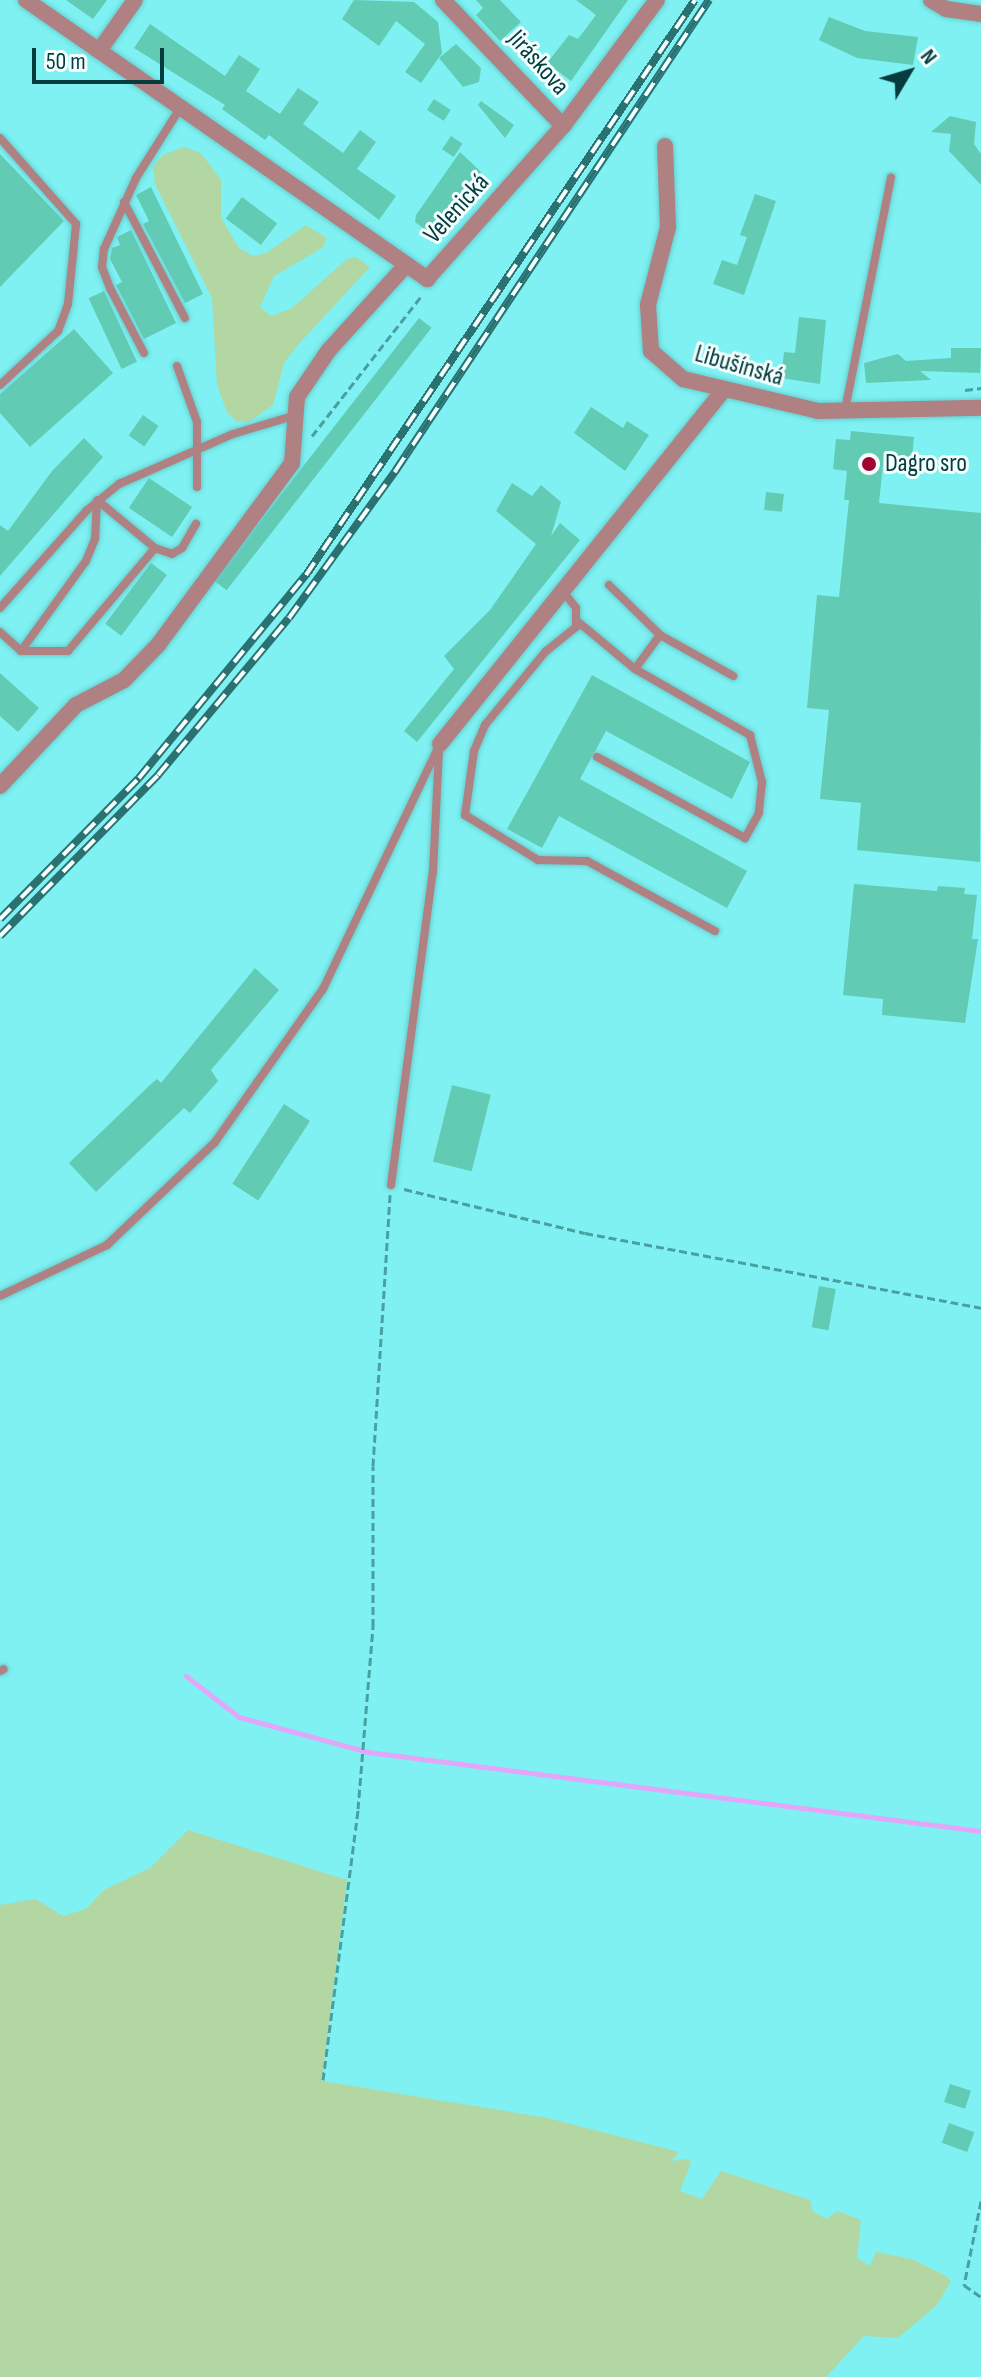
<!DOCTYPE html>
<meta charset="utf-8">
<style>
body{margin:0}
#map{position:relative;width:981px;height:2377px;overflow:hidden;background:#7ff1f2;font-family:"Sofia Sans Condensed",sans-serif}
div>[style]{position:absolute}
.green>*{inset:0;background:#b2d7a3}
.stream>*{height:5px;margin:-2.5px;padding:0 2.5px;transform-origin:2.5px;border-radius:2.5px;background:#e2a7f8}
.building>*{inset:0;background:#62cbb3;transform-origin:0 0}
.path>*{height:3px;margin-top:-1.5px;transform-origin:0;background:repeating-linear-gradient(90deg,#49a0a1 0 8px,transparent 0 12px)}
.roads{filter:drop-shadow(0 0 2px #67cdce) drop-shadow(0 0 2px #67cdce)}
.service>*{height:8px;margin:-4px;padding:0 4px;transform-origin:4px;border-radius:4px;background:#af8182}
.minor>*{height:16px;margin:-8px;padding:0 8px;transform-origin:8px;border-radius:8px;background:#af8182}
.rail>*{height:8px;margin-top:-4px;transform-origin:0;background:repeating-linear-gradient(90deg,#f5fefe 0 15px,#2a7172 0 30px);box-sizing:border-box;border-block:2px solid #2a7172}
.dots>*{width:22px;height:22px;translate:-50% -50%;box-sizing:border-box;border:4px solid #f5fefe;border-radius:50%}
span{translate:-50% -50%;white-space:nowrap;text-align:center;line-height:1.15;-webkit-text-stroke:6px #f5fefe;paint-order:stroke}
.street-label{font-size:26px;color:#063c3d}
.poi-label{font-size:26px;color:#063c3d}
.left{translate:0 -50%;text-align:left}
.north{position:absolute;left:869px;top:32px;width:80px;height:80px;-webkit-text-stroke:6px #f5fefe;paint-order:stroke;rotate:52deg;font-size:22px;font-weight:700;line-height:32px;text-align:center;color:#063c3d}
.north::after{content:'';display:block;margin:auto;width:28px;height:36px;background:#063c3d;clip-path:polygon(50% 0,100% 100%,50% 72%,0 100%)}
.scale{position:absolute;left:32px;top:48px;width:132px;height:36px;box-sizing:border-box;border:4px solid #063c3d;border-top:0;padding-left:10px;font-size:24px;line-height:28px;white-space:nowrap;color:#063c3d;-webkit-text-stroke:6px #f5fefe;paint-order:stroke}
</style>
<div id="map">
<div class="green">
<div style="clip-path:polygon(184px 147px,201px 153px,221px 180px,221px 218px,239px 248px,253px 256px,266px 253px,306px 225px,327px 238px,322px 248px,274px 276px,260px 307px,271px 316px,292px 308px,347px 259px,356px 257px,370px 267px,297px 346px,284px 363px,273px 405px,249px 422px,237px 422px,227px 412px,217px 385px,212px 298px,155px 184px,153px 166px,163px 155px)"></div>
<div style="clip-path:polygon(188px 1830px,347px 1880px,322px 2081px,548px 2118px,679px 2152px,671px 2161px,689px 2159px,691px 2163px,680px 2191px,702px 2199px,721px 2171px,810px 2200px,813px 2212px,827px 2219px,837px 2211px,861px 2220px,857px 2258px,870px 2266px,876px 2252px,912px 2259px,946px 2276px,951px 2281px,937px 2305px,898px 2338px,864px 2336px,826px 2377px,0 2377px,0 1905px,36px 1899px,63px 1916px,86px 1909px,104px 1890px,150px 1868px)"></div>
</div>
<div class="stream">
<div style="left:186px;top:1676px;width:67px;rotate:37.7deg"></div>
<div style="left:239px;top:1717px;width:134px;rotate:15.2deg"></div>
<div style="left:368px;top:1752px;width:618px;rotate:7.34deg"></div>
</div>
<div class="building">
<div style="clip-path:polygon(66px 0,107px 0,93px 19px)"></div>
<div style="clip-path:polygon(354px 0,414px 2px,438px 22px,442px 53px,421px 83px,405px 72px,425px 44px,396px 21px,379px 46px,342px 19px)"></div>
<div style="clip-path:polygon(476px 0,500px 0,521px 22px,500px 41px,476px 15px,483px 8px)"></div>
<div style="clip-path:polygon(576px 0,628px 0,571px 81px,547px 63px,569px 35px,578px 39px,596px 15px)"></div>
<div style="clip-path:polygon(829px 17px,865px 31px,918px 37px,913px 65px,857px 58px,819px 40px)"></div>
<div style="clip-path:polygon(150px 24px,225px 76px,239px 55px,260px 69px,246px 91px,280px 114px,298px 88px,319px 102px,303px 124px,343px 153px,360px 130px,376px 142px,357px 169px,396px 196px,379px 220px,269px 135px,265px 140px,222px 109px,225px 105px,134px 48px)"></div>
<div style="clip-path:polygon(456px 44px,481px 68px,479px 82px,463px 87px,439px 58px)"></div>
<div style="left:434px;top:99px;width:20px;height:13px;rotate:33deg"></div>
<div style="clip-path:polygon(481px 101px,514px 125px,505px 138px,478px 105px)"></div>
<div style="clip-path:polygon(950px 116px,976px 122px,974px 144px,981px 154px,981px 185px,949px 151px,951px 134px,931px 132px)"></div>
<div style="left:451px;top:136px;width:14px;height:16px;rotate:34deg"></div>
<div style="clip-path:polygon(460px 152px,481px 172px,435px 237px,415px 222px,416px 215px)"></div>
<div style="clip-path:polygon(0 154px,64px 221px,0 287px)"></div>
<div style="clip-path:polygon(151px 187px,203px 294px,185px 303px,143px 224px,149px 221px,136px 195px)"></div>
<div style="clip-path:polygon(755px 194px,776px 201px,744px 295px,713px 284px,722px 260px,737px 265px,747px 237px,740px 235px)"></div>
<div style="left:242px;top:197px;width:44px;height:27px;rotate:37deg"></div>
<div style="clip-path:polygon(131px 230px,176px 323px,144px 339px,116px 285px,122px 282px,110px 259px,112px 248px,120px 245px,117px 237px)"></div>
<div style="left:104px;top:291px;width:78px;height:17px;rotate:65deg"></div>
<div style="clip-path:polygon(799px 317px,826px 320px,820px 384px,781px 378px,784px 352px,795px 353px)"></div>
<div style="left:419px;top:318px;width:16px;height:333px;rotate:38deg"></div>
<div style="clip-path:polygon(74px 329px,113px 373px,30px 447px,0 413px,0 394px)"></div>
<div style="clip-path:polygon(951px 348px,981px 348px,980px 373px,920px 371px,931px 380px,866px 383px,864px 363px,898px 354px,906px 361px,951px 358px)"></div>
<div style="clip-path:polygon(591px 407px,623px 428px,627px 421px,649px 435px,625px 471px,574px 433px)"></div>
<div style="left:143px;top:415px;width:19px;height:25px;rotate:35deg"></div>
<div style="clip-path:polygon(851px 431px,914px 437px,912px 458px,884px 455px,879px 503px,981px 513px,980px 862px,857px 850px,861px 803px,820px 799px,829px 710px,807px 708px,817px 595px,839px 597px,849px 500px,844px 500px,847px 471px,833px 469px,836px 439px,850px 440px)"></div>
<div style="clip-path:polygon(84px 438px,103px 457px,0 576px,0 525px,8px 531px,52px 471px)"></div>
<div style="left:149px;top:478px;width:52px;height:36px;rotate:34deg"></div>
<div style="clip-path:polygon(512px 483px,532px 496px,541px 485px,561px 502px,551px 536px,560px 523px,580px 540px,417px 742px,404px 731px,454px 669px,444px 656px,490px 610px,536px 544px,496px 511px)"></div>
<div style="left:766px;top:492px;width:18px;height:18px;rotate:6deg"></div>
<div style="left:151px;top:563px;width:20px;height:76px;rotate:37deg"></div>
<div style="clip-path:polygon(0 673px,39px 708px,18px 732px,0 716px)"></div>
<div style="clip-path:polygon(592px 675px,750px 762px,732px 799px,606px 731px,580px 779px,747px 871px,727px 908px,559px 816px,542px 848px,507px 829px)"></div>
<div style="clip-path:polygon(854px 884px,937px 891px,938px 886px,965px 888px,964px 894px,977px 895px,972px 939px,978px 939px,965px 1023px,882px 1015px,883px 999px,843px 995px)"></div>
<div style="clip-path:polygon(255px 968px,279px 990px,211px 1070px,218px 1081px,190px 1113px,184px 1108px,96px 1192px,69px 1163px,151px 1084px,157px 1079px,161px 1083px)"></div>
<div style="left:452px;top:1085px;width:40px;height:79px;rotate:14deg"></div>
<div style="left:284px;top:1104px;width:31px;height:95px;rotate:33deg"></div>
<div style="left:819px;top:1286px;width:17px;height:42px;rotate:10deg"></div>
<div style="left:950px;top:2084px;width:22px;height:19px;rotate:18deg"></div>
<div style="left:949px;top:2123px;width:27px;height:21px;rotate:20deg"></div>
</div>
<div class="path">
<div style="left:965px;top:390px;width:16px;rotate:-7deg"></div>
<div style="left:312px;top:436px;width:180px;rotate:-52deg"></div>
<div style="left:404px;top:1189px;width:186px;rotate:13.7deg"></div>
<div style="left:585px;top:1233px;width:403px;rotate:10.7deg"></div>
<div style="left:323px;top:2080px;width:273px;rotate:-82.6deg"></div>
<div style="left:358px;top:1809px;width:184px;rotate:-85.3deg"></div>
<div style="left:373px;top:1626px;width:160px;rotate:-90deg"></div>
<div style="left:373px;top:1466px;width:272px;rotate:-86.4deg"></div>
<div style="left:981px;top:2201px;width:86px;rotate:101.4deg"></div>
<div style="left:964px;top:2285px;width:21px;rotate:35deg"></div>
</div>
<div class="roads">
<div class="service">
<div style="left:0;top:138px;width:115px;rotate:48.5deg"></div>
<div style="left:76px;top:224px;width:80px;rotate:95.7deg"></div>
<div style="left:68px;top:304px;width:29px;rotate:110deg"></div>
<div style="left:58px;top:331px;width:79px;rotate:137deg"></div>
<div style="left:124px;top:202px;width:131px;rotate:62.3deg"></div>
<div style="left:144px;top:353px;width:73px;rotate:-117.6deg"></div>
<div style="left:110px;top:288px;width:22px;rotate:-111deg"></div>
<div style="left:102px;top:267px;width:18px;rotate:-84deg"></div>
<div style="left:104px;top:249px;width:78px;rotate:-65.7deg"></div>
<div style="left:136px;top:178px;width:83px;rotate:-57.8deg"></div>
<div style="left:177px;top:366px;width:59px;rotate:70.3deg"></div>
<div style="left:197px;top:422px;width:65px;rotate:90deg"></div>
<div style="left:845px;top:410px;width:237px;rotate:-78.8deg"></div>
<div style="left:155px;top:548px;width:18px;rotate:19deg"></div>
<div style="left:172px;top:554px;width:12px;rotate:-31deg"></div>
<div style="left:182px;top:548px;width:28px;rotate:-60deg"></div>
<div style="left:609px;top:585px;width:71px;rotate:44.4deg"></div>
<div style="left:660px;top:635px;width:84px;rotate:29.3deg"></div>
<div style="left:562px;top:590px;width:23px;rotate:52deg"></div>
<div style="left:576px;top:608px;width:19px;rotate:90deg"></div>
<div style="left:576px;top:627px;width:38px;rotate:141deg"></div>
<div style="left:546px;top:651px;width:96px;rotate:129.5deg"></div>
<div style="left:485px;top:725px;width:28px;rotate:113deg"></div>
<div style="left:474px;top:751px;width:65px;rotate:98deg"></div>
<div style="left:465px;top:815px;width:86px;rotate:31.7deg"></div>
<div style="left:538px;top:860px;width:49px;rotate:1.2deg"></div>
<div style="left:587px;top:861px;width:146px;rotate:28.7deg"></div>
<div style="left:0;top:608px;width:130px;rotate:-48.4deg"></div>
<div style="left:86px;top:511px;width:43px;rotate:-39.3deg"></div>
<div style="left:119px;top:484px;width:124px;rotate:-23.7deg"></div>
<div style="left:233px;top:434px;width:63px;rotate:-16.7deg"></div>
<div style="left:577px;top:621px;width:75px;rotate:39.6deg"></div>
<div style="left:635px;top:669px;width:133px;rotate:29.9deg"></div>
<div style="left:750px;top:735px;width:49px;rotate:75.7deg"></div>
<div style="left:762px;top:782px;width:31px;rotate:96deg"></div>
<div style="left:759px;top:813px;width:29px;rotate:119deg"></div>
<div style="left:745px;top:838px;width:169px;rotate:-151.3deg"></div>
<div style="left:0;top:632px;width:28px;rotate:42deg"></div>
<div style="left:21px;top:651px;width:47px"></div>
<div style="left:68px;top:651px;width:135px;rotate:-49.8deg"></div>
<div style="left:155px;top:548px;width:75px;rotate:-140.4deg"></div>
<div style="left:21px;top:651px;width:111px;rotate:-54.2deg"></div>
<div style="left:86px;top:561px;width:24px;rotate:-68deg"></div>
<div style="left:95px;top:539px;width:38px;rotate:-87deg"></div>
<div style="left:635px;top:669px;width:42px;rotate:-53.7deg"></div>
<div style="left:391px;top:1185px;width:316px;rotate:-82.4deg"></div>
<div style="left:433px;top:872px;width:123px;rotate:-87.2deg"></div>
<div style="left:0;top:1296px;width:119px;rotate:-25.5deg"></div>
<div style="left:107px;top:1245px;width:149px;rotate:-43.6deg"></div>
<div style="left:215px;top:1142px;width:187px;rotate:-54.8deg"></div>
<div style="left:323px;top:989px;width:272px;rotate:-64.5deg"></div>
<div style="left:0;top:1671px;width:4px;rotate:-27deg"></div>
</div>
<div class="minor">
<div style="left:26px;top:0;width:489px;rotate:34.8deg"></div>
<div style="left:427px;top:279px;width:205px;rotate:-48.4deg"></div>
<div style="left:563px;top:126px;width:157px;rotate:-53.3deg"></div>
<div style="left:443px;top:0;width:174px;rotate:46.4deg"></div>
<div style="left:931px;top:0;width:17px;rotate:31deg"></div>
<div style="left:946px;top:9px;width:35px;rotate:8deg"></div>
<div style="left:99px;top:51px;width:62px;rotate:-54.8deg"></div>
<div style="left:665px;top:146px;width:81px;rotate:87.9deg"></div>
<div style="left:668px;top:227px;width:81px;rotate:104.4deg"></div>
<div style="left:648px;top:305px;width:46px;rotate:86.3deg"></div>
<div style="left:651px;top:351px;width:43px;rotate:41.2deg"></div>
<div style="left:683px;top:379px;width:139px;rotate:13.3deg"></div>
<div style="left:818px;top:411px;width:163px;rotate:-1.1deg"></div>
<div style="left:440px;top:744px;width:451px;rotate:-51.3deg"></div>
<div style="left:0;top:786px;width:111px;rotate:-46.8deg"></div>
<div style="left:76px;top:705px;width:54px;rotate:-27.5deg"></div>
<div style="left:124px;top:680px;width:49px;rotate:-45.8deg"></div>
<div style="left:158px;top:645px;width:226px;rotate:-53.6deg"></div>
<div style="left:292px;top:463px;width:66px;rotate:-85.7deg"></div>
<div style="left:297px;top:397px;width:57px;rotate:-55.8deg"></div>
<div style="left:329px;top:350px;width:115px;rotate:-47.8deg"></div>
</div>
</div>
<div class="rail">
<div style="left:0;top:919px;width:198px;rotate:-45.4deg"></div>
<div style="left:139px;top:778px;width:263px;rotate:-50.6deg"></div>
<div style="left:306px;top:575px;width:694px;rotate:-55.92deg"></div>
<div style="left:0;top:936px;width:226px;rotate:-45.5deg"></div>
<div style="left:158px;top:775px;width:204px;rotate:-50.2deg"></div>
<div style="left:289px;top:618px;width:183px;rotate:-54.1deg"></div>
<div style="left:396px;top:470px;width:565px;rotate:-56.34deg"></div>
</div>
<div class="dots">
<div style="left:869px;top:464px;background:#a20431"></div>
</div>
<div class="street-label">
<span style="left:538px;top:63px;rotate:48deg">Jiráskova</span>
<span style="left:457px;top:209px;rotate:-48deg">Velenická</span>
<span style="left:739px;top:366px;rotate:16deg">Libušínská</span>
</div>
<div class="poi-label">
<span class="left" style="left:885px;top:464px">Dagro sro</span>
</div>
<div class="north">N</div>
<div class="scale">50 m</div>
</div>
